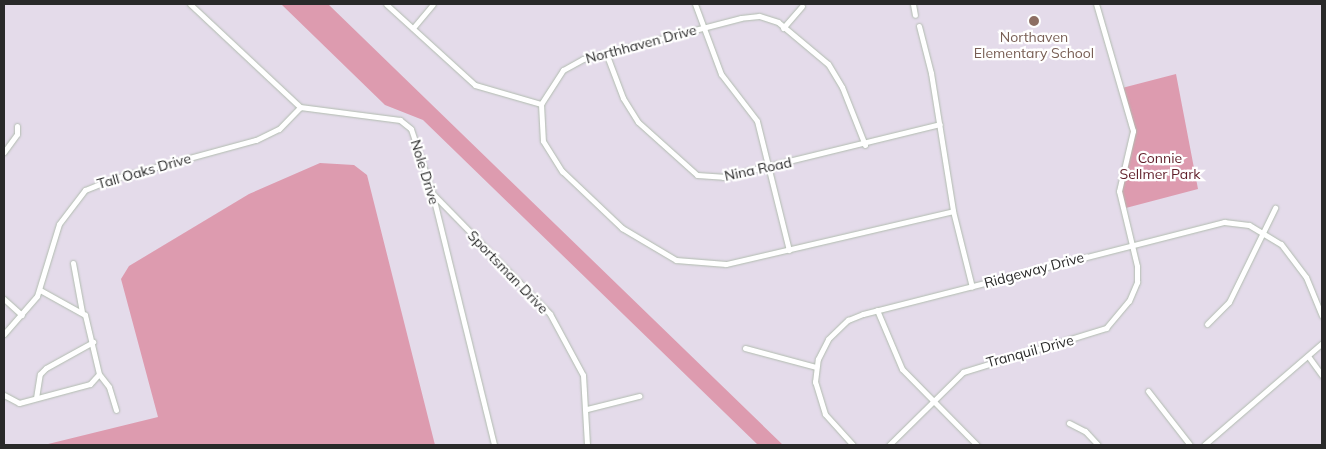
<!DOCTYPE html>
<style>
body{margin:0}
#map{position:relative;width:1326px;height:449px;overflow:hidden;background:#e4dbea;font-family:Mulish,sans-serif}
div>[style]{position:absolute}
.green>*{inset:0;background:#dd9baf}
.roads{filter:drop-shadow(0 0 1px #b1bcaf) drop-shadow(0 0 1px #b1bcaf)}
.minor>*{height:5px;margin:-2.5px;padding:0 2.5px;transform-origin:2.5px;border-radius:2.5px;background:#fff}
.dots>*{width:14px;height:14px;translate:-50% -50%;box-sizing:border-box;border:2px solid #fff;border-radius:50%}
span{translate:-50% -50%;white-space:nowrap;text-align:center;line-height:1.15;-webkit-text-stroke:4.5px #fff;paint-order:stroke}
.education-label{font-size:14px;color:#785e54}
.street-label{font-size:14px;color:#292929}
.park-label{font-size:14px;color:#601e29}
.frame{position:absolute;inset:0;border:5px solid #292929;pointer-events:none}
</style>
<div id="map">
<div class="green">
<div style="clip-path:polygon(281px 4px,328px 4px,783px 445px,758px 445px,423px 120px,385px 105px)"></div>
<div style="clip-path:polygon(1176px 74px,1198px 189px,1122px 209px,1120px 180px,1130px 151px,1130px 118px,1122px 88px)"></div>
<div style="clip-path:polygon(320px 163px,354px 165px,367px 175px,435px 445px,44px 445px,158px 417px,121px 279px,129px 266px,249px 194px)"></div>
</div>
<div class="roads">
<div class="minor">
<div style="left:190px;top:4px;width:151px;rotate:43.1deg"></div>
<div style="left:300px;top:107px;width:101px;rotate:7.4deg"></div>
<div style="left:400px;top:120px;width:14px;rotate:39deg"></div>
<div style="left:411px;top:129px;width:66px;rotate:71.6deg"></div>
<div style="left:432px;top:192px;width:260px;rotate:76.2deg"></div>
<div style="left:386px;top:4px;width:120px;rotate:42.3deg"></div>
<div style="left:475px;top:85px;width:69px;rotate:16.1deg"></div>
<div style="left:695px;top:4px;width:75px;rotate:69.6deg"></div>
<div style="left:721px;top:74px;width:59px;rotate:52.5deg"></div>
<div style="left:757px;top:121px;width:133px;rotate:76.1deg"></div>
<div style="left:913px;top:4px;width:11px;rotate:80deg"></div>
<div style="left:919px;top:26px;width:49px;rotate:75.7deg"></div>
<div style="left:931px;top:73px;width:140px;rotate:80.9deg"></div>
<div style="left:953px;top:211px;width:78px;rotate:76deg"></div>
<div style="left:413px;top:28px;width:31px;rotate:-50deg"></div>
<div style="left:783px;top:28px;width:29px;rotate:-49deg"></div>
<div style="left:606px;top:53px;width:48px;rotate:69.3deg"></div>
<div style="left:623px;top:98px;width:28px;rotate:58deg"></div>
<div style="left:638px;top:122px;width:79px;rotate:41.9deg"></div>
<div style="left:697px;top:175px;width:26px;rotate:4deg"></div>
<div style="left:723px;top:177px;width:223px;rotate:-13.7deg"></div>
<div style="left:865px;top:145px;width:62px;rotate:-111.6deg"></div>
<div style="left:842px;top:87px;width:27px;rotate:-121deg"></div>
<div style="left:828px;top:64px;width:65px;rotate:-140deg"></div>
<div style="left:778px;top:22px;width:20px;rotate:-162deg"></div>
<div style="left:759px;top:16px;width:18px;rotate:174deg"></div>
<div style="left:741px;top:18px;width:163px;rotate:165.5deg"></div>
<div style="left:583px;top:59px;width:23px;rotate:151deg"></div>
<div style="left:563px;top:70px;width:40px;rotate:122.9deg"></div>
<div style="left:541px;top:104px;width:37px;rotate:87deg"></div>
<div style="left:543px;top:141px;width:36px;rotate:58deg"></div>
<div style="left:562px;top:171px;width:83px;rotate:43.5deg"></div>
<div style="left:622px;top:228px;width:63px;rotate:30.7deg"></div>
<div style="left:676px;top:260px;width:50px;rotate:4.6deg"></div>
<div style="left:726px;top:264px;width:233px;rotate:-13.1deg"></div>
<div style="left:4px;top:152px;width:22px;rotate:-54deg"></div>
<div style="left:17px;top:134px;width:8px;rotate:-90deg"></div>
<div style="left:434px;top:195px;width:166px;rotate:45.7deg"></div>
<div style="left:550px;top:314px;width:69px;rotate:61.6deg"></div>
<div style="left:583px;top:375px;width:70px;rotate:86.7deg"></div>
<div style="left:73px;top:263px;width:50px;rotate:79.6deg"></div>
<div style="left:4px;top:299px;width:24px;rotate:42deg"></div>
<div style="left:877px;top:310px;width:64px;rotate:67deg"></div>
<div style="left:902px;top:369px;width:107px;rotate:45.4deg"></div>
<div style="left:1207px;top:324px;width:31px;rotate:-45deg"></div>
<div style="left:1229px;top:302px;width:105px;rotate:-63.9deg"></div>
<div style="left:4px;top:334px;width:50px;rotate:-49deg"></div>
<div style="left:37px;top:296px;width:75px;rotate:-73deg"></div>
<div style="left:59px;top:224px;width:43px;rotate:-52.6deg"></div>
<div style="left:85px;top:190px;width:29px;rotate:-22deg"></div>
<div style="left:112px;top:179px;width:149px;rotate:-15.2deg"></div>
<div style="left:256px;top:140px;width:25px;rotate:-26deg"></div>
<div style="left:279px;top:129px;width:30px;rotate:-46deg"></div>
<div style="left:745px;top:348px;width:73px;rotate:15deg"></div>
<div style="left:1308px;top:356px;width:24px;rotate:54deg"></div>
<div style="left:99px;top:374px;width:16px;rotate:52deg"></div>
<div style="left:109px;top:387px;width:24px;rotate:73deg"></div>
<div style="left:1148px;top:391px;width:68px;rotate:52.1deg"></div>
<div style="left:4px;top:395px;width:17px;rotate:28deg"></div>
<div style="left:19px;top:403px;width:73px;rotate:-15deg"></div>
<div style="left:90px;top:384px;width:13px;rotate:-48deg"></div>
<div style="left:99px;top:374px;width:61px;rotate:-103.3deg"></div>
<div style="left:85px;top:315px;width:51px;rotate:-150.9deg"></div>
<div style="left:36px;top:398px;width:24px;rotate:-81deg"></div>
<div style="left:40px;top:374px;width:8px;rotate:-45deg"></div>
<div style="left:46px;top:368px;width:54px;rotate:-29deg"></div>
<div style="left:587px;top:409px;width:54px;rotate:-14deg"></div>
<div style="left:1069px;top:423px;width:18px;rotate:27deg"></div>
<div style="left:1085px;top:431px;width:19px;rotate:47deg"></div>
<div style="left:853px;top:445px;width:42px;rotate:-132.1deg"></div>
<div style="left:825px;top:414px;width:34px;rotate:-107deg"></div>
<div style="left:815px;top:382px;width:23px;rotate:-83deg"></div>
<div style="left:818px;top:359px;width:22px;rotate:-63deg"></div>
<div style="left:828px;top:339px;width:28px;rotate:-44deg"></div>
<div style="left:848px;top:320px;width:16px;rotate:-22deg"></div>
<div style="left:863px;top:314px;width:373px;rotate:-14.3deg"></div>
<div style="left:1224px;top:222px;width:25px;rotate:7deg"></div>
<div style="left:1249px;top:225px;width:37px;rotate:31deg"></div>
<div style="left:1281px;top:244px;width:41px;rotate:52.9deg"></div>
<div style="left:1306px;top:277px;width:42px;rotate:67.7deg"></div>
<div style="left:889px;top:445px;width:104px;rotate:-44.6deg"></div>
<div style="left:963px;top:372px;width:150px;rotate:-17.1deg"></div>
<div style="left:1106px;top:328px;width:35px;rotate:-50deg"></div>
<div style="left:1129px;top:301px;width:21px;rotate:-67deg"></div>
<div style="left:1137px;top:282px;width:16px;rotate:-90deg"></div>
<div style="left:1137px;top:266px;width:77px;rotate:-103.5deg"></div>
<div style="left:1119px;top:191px;width:62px;rotate:-76.9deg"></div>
<div style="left:1133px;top:131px;width:132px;rotate:-106.2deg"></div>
<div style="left:1204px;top:445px;width:156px;rotate:-40.8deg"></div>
</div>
</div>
<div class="dots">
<div style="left:1034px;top:21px;background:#8d6e63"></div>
</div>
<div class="education-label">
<span style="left:1034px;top:45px">Northaven<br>Elementary School</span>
</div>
<div class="street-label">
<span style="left:641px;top:44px;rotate:-15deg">Northhaven Drive</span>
<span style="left:758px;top:169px;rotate:-12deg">Nina Road</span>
<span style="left:144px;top:171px;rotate:-16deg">Tall Oaks Drive</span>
<span style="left:425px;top:172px;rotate:73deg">Nole Drive</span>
<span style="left:1034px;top:270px;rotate:-15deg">Ridgeway Drive</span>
<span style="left:508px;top:272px;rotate:46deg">Sportsman Drive</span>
<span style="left:1030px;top:351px;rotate:-15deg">Tranquil Drive</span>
</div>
<div class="park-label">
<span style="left:1160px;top:166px">Connie<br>Sellmer Park</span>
</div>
<div class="frame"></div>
</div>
